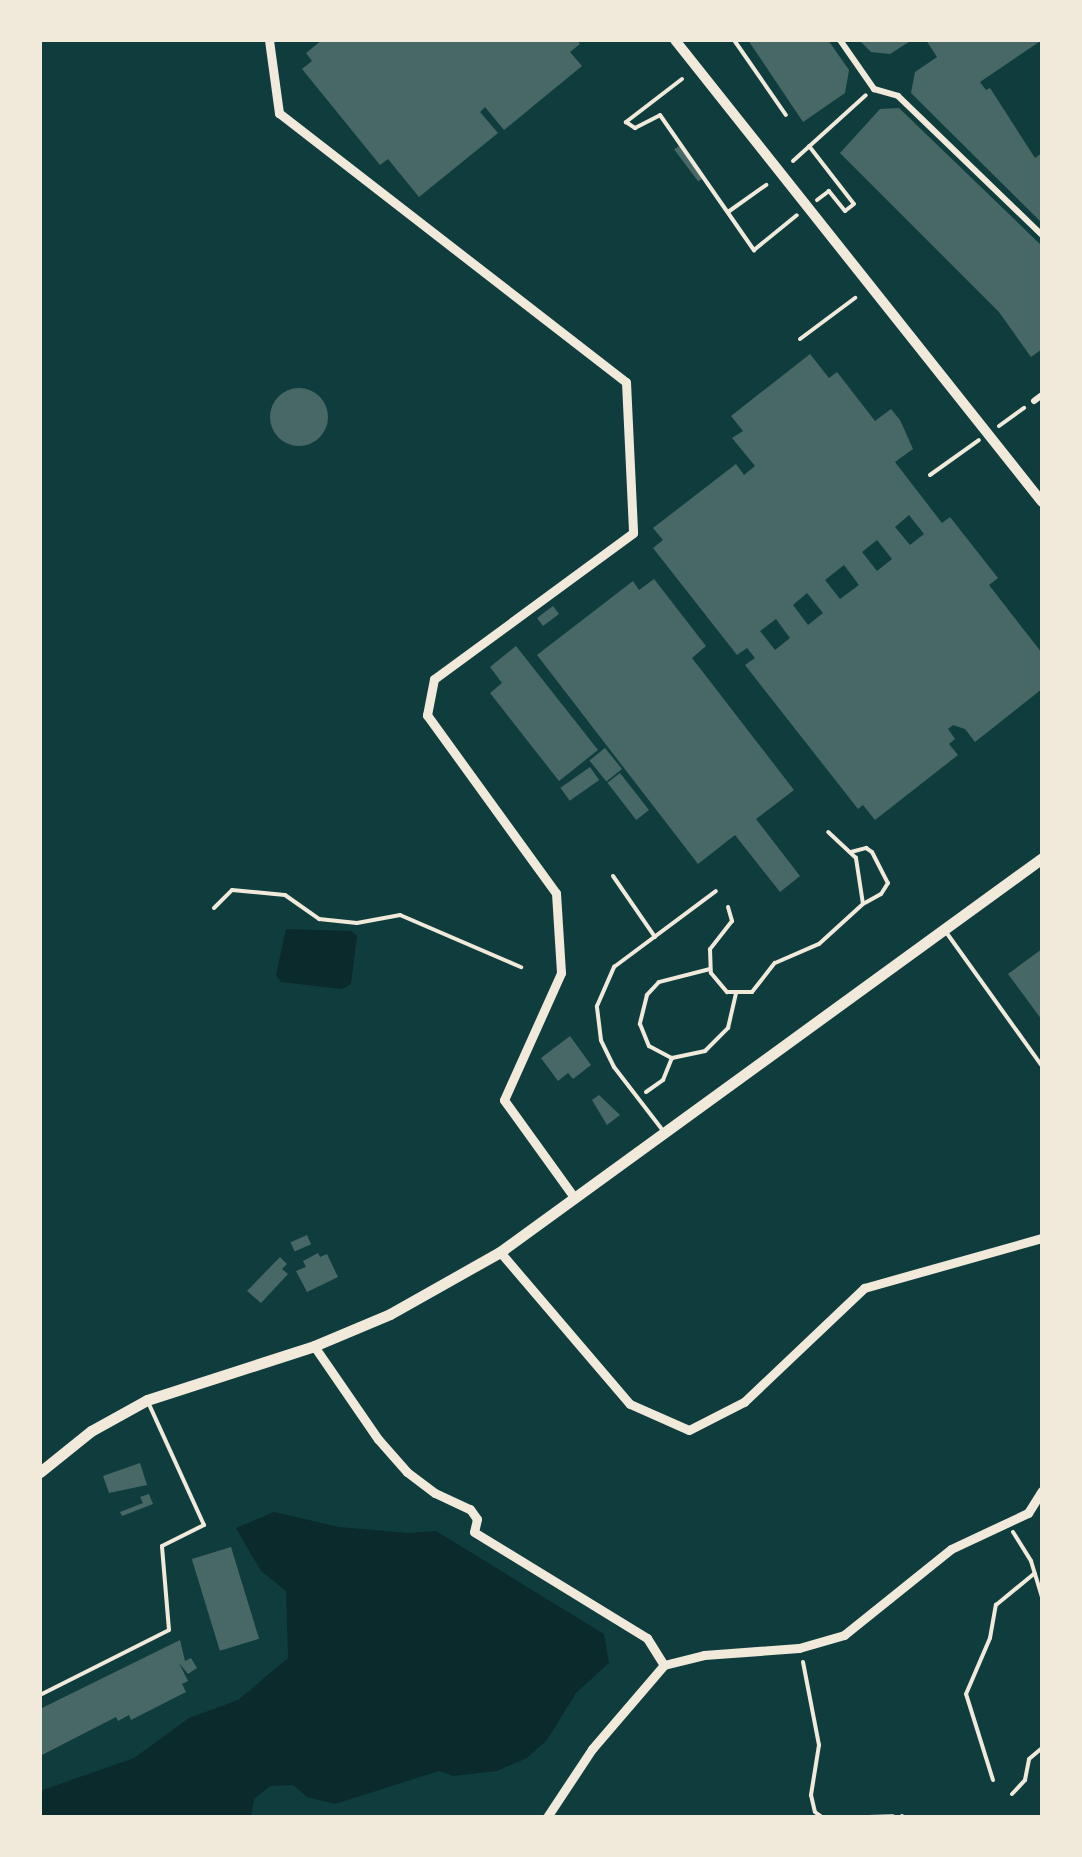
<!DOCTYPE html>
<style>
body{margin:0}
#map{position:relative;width:1082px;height:1857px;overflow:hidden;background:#0f3d3e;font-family:Raleway,sans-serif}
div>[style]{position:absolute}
.water>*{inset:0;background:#0a2a2b}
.building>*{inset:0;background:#486865;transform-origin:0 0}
.round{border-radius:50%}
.path>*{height:4px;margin:-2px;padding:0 2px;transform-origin:2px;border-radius:2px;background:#f1e9da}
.service>*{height:4px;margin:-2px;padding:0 2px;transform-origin:2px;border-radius:2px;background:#f1e9da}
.pedestrian>*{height:6px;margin:-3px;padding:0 3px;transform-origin:3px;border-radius:3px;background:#f1e9da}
.minor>*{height:9px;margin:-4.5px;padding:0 4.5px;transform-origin:4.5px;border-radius:4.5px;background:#f1e9da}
.tertiary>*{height:10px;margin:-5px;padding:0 5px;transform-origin:5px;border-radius:5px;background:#f1e9da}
.secondary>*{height:11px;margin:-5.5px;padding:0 5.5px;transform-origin:5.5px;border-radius:5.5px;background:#f1e9da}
span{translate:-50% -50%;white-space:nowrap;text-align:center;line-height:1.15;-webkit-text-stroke:8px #f1e9da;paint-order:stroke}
.frame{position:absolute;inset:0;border:42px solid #f1e9da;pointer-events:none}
</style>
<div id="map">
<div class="water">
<div style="clip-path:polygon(286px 929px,351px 931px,357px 936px,351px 984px,342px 989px,281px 982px,276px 975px)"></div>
<div style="clip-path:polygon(274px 1512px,339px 1527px,409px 1533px,436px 1531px,604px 1634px,609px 1663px,576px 1693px,547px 1740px,527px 1758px,497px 1771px,453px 1776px,439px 1771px,335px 1804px,307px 1797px,293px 1785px,270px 1786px,254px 1799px,251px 1817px,40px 1817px,40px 1791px,134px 1758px,189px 1718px,238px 1700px,288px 1658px,286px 1591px,261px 1571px,236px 1528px)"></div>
</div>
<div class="building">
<div style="clip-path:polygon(322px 40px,577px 40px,580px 44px,570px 52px,582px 66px,504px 130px,485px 107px,480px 112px,498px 133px,419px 197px,388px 159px,380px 165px,302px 69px,312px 61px,306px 53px)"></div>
<div style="clip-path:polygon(748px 40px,828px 40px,849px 70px,845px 93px,803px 122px)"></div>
<div style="clip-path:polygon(859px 40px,912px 40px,890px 54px,871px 52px)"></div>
<div style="clip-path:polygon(926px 40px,1042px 40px,980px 82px,986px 90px,990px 88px,1035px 158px,1042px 153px,1042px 223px,911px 93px,915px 72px,937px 57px)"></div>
<div style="clip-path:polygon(899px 108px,1042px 246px,1042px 349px,1031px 357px,999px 312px,840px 153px,880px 109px)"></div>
<div style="left:679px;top:146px;width:40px;height:6px;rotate:53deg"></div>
<div style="clip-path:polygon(evenodd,810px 354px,829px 378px,837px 372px,875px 421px,891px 409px,900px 420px,913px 449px,895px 462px,942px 523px,950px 517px,998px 578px,989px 585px,1042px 653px,1042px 689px,975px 742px,965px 729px,953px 725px,948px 729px,955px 739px,949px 744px,958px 755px,875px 820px,863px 805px,858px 809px,745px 665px,755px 658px,747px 648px,737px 655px,653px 548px,663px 540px,653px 528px,736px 464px,744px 475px,755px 466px,732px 438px,743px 431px,731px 416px,810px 354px,909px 515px,924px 534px,910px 545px,895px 527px,909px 515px,810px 354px,877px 540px,892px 559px,877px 571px,862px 552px,877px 540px,810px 354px,844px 565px,859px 585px,840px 599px,825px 580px,844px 565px,810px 354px,807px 593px,823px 613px,808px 625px,793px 605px,807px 593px,810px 354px,776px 619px,790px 638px,775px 650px,760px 631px,776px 619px)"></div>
<div class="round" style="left:270px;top:388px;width:58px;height:58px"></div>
<div style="clip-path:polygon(654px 579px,706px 646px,692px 658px,794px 790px,756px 819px,800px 876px,780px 892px,735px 835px,698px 864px,537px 655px,633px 581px,639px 590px)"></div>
<div style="left:553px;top:606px;width:10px;height:20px;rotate:53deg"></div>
<div style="clip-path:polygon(516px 646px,598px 750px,559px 781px,490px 693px,502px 683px,490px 667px)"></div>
<div style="left:605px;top:748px;width:27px;height:20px;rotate:51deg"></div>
<div style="left:590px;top:767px;width:16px;height:36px;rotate:55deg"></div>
<div style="left:620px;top:773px;width:47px;height:16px;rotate:52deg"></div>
<div style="clip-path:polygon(1042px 949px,1042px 1020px,1008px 974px)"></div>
<div style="clip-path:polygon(570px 1036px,591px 1065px,573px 1079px,568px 1073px,558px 1081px,541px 1058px)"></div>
<div style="clip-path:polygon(599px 1095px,620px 1115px,607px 1125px,592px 1100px)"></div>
<div style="left:307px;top:1235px;width:10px;height:18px;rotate:66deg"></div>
<div style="clip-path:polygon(318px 1253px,320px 1257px,327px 1254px,338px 1277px,307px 1292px,296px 1271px,306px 1267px,303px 1261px)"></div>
<div style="clip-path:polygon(280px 1257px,287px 1264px,282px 1269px,288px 1274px,261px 1303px,247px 1291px)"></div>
<div style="clip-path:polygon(140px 1463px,147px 1485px,109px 1493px,103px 1476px)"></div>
<div style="clip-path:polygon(149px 1494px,153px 1504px,122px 1516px,120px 1512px,143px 1503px,140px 1497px)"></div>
<div style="left:231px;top:1547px;width:96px;height:41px;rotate:73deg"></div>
<div style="clip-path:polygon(180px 1640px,185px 1661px,191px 1658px,197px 1668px,188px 1674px,179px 1663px,188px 1681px,182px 1684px,186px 1692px,131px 1720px,129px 1715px,118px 1721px,116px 1717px,40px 1756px,40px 1709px)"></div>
</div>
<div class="path">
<div style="left:682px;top:79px;width:71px;rotate:142.5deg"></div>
<div style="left:626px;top:122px;width:11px;rotate:34deg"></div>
<div style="left:635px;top:128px;width:28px;rotate:-27deg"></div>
<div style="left:660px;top:115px;width:165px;rotate:55.2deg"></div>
<div style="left:754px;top:250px;width:55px;rotate:-39.1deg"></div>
<div style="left:809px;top:146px;width:73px;rotate:52.2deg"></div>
<div style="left:854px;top:204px;width:11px;rotate:142deg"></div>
<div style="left:845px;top:211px;width:26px;rotate:-129deg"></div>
<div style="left:829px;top:191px;width:15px;rotate:143deg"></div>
<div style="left:793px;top:161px;width:98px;rotate:-42.1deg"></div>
<div style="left:728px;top:212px;width:47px;rotate:-35.4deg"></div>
<div style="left:800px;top:339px;width:69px;rotate:-36.7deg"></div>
<div style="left:999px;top:426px;width:31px;rotate:-36deg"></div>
<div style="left:930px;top:475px;width:60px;rotate:-35.5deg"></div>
<div style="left:851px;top:852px;width:16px;rotate:-15deg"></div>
<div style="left:866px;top:848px;width:7px;rotate:34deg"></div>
<div style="left:872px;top:852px;width:35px;rotate:63deg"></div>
<div style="left:888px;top:883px;width:13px;rotate:122deg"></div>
<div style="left:881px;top:894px;width:18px;rotate:151deg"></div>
<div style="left:728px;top:907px;width:15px;rotate:74deg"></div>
<div style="left:732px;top:921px;width:36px;rotate:128deg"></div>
<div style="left:710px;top:949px;width:24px;rotate:88deg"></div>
<div style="left:711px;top:973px;width:25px;rotate:50deg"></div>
<div style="left:727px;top:992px;width:25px"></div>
<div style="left:752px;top:992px;width:37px;rotate:-52deg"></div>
<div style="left:775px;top:963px;width:48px;rotate:-23.4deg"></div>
<div style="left:819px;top:944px;width:59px;rotate:-42.3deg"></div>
<div style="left:863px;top:904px;width:47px;rotate:-98.7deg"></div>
<div style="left:856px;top:858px;width:38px;rotate:-137deg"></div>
<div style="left:214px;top:908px;width:25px;rotate:-45deg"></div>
<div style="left:232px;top:890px;width:53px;rotate:5.4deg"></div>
<div style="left:285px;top:895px;width:42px;rotate:35.2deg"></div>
<div style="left:319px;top:919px;width:38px;rotate:6deg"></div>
<div style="left:357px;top:923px;width:44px;rotate:-10.5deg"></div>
<div style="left:400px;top:915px;width:132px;rotate:23.3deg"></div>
<div style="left:710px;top:969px;width:53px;rotate:165.7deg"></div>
<div style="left:659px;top:982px;width:18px;rotate:133deg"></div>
<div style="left:647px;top:995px;width:30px;rotate:104deg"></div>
<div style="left:640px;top:1024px;width:24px;rotate:68deg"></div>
<div style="left:649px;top:1046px;width:26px;rotate:28deg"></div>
<div style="left:672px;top:1058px;width:34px;rotate:-12deg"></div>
<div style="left:705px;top:1051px;width:33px;rotate:-45deg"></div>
<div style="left:728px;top:1028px;width:35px;rotate:-77deg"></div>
<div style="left:646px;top:1092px;width:21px;rotate:-35deg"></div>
<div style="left:663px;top:1080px;width:24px;rotate:-68deg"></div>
<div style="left:1013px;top:1532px;width:34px;rotate:58deg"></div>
<div style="left:1031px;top:1561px;width:37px;rotate:73deg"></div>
<div style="left:803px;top:1662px;width:85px;rotate:79.1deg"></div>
<div style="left:819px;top:1745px;width:51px;rotate:99.1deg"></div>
<div style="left:811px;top:1795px;width:17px;rotate:77deg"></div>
<div style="left:815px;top:1812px;width:9px;rotate:36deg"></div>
<div style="left:993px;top:1780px;width:90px;rotate:-107.4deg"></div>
<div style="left:966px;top:1694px;width:61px;rotate:-66.8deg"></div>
<div style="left:990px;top:1638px;width:34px;rotate:-80deg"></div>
<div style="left:996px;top:1605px;width:50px;rotate:-39.4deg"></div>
<div style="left:1012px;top:1794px;width:19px;rotate:-47deg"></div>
<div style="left:1025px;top:1780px;width:21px;rotate:-79deg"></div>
<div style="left:1029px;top:1759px;width:17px;rotate:-40deg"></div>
<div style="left:868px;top:1817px;width:25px;rotate:-2deg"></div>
</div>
<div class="service">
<div style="left:734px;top:40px;width:91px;rotate:55.3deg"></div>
<div style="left:613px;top:876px;width:74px;rotate:55.5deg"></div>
<div style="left:946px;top:932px;width:165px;rotate:54.4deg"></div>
<div style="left:661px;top:1128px;width:77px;rotate:-127.6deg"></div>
<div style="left:614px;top:1067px;width:30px;rotate:-116deg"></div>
<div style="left:601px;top:1040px;width:34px;rotate:-97deg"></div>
<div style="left:597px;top:1006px;width:43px;rotate:-66.4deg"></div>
<div style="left:614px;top:967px;width:127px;rotate:-36.7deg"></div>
<div style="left:40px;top:1695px;width:144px;rotate:-26.7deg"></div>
<div style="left:169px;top:1630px;width:84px;rotate:-94.8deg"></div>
<div style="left:162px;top:1546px;width:47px;rotate:-26.6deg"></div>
<div style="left:204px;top:1525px;width:135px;rotate:-114.5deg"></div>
<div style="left:902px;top:1816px;width:1px;rotate:90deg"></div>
</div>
<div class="pedestrian">
<div style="left:840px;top:40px;width:60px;rotate:55.2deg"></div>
<div style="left:874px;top:89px;width:25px;rotate:16deg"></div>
<div style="left:898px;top:96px;width:200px;rotate:44deg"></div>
<div style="left:1034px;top:401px;width:10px;rotate:-37deg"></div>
</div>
<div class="minor">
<div style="left:269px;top:40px;width:74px;rotate:82.2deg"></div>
<div style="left:279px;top:113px;width:439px;rotate:37.8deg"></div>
<div style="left:626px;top:382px;width:151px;rotate:87.3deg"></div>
<div style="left:633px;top:533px;width:247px;rotate:143.7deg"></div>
<div style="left:434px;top:679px;width:37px;rotate:101deg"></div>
<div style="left:427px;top:715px;width:220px;rotate:54.1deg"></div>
<div style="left:556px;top:893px;width:80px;rotate:86.4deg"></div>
<div style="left:561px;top:973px;width:139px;rotate:114.2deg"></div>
<div style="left:504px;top:1100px;width:120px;rotate:54.2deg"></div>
<div style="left:500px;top:1252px;width:200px;rotate:49.5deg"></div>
<div style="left:630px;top:1404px;width:64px;rotate:23.8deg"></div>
<div style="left:689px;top:1430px;width:62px;rotate:-27deg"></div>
<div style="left:744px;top:1402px;width:166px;rotate:-43.5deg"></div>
<div style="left:864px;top:1288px;width:185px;rotate:-15.7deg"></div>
<div style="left:314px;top:1346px;width:113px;rotate:55.5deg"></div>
<div style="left:378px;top:1439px;width:44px;rotate:48.7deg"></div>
<div style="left:407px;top:1472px;width:35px;rotate:37deg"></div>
<div style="left:435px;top:1493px;width:38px;rotate:25deg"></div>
<div style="left:470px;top:1509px;width:12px;rotate:55deg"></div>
<div style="left:477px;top:1519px;width:13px;rotate:103deg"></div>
<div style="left:474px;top:1532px;width:203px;rotate:31.5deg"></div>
<div style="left:647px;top:1638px;width:32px;rotate:58deg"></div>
<div style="left:547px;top:1817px;width:82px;rotate:-56.5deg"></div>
<div style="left:592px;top:1749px;width:111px;rotate:-49.4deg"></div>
<div style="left:664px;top:1665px;width:41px;rotate:-14deg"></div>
<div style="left:704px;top:1655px;width:95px;rotate:-4.2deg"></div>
<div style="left:799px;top:1648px;width:47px;rotate:-16.1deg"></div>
<div style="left:844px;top:1635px;width:137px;rotate:-38.8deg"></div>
<div style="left:951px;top:1549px;width:85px;rotate:-25.1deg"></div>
<div style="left:1028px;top:1513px;width:26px;rotate:-58deg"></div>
</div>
<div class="tertiary">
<div style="left:675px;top:40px;width:590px;rotate:51.54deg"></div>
</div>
<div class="secondary">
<div style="left:40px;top:1472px;width:65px;rotate:-38.8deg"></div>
<div style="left:91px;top:1431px;width:64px;rotate:-29deg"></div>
<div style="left:147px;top:1400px;width:176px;rotate:-17.9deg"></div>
<div style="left:314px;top:1346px;width:82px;rotate:-22.8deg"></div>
<div style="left:390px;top:1314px;width:126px;rotate:-29.4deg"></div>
<div style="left:500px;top:1252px;width:670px;rotate:-36.01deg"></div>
</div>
<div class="frame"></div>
</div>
